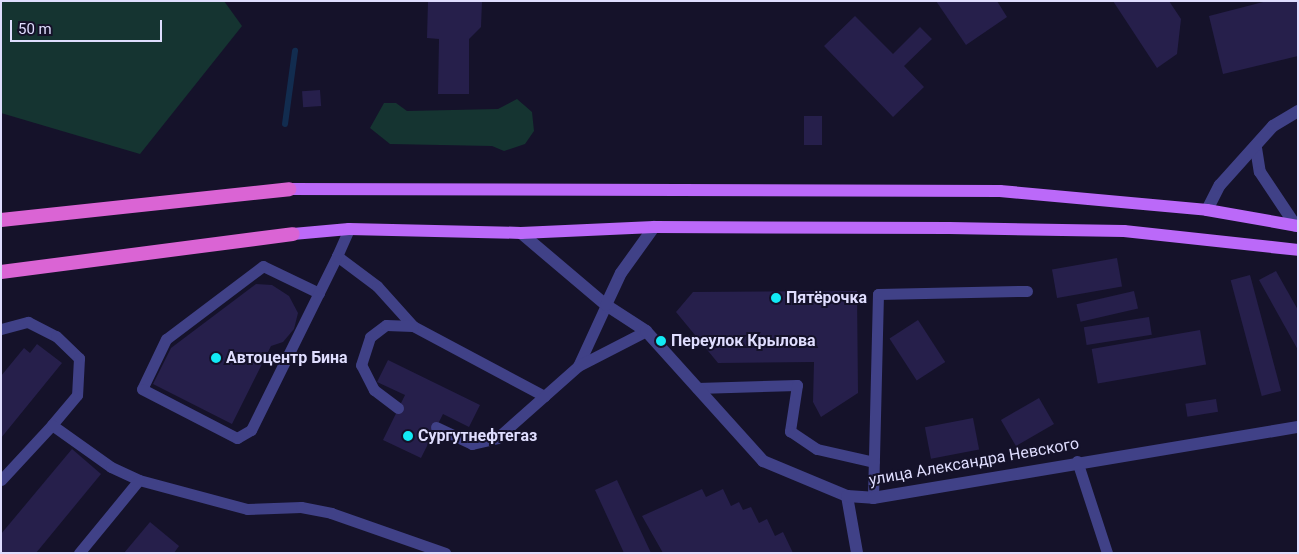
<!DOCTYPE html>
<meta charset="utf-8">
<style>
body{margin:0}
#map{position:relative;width:1299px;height:554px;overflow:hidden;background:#15122a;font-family:Roboto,sans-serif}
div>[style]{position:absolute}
.green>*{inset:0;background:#153431}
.stream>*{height:6px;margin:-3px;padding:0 3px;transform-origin:3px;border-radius:3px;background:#122c4f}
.building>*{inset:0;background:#261f4b;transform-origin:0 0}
.service>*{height:11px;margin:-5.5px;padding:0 5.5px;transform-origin:5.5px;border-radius:5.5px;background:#404187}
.minor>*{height:12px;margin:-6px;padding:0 6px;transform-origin:6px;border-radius:6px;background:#404187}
.tertiary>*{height:12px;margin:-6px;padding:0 6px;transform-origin:6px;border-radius:6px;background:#404187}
.primary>*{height:12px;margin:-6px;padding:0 6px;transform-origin:6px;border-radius:6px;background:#bb69f9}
.trunk>*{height:14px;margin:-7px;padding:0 7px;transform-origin:7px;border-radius:7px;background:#da64d4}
.dots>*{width:14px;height:14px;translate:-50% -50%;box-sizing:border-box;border:2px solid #15122a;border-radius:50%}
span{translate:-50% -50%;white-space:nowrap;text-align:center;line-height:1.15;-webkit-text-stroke:4px #15122a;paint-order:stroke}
.poi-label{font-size:16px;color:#dfddfe;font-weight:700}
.left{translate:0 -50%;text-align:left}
.street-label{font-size:16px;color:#dfddfe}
.frame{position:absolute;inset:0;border:2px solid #dfddfe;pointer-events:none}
.scale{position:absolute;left:10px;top:20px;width:152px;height:22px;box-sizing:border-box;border:2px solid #dfddfe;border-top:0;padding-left:6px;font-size:15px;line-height:18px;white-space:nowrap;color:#dfddfe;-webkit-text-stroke:4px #15122a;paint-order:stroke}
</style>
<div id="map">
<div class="green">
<div style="clip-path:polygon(1px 1px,224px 1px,242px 26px,140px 154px,1px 113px)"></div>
<div style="clip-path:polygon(517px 99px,532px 112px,534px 131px,525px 144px,504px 151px,492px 146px,390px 144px,370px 128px,384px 103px,396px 103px,407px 111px,498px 109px)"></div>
</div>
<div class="stream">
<div style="left:285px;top:124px;width:74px;rotate:-82.2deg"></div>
</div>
<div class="building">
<div style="clip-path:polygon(428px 1px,482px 1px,481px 27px,469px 39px,469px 94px,438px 94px,439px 39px,427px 38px)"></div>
<div style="clip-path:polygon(936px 1px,997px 1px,1007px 17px,966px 45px)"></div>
<div style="clip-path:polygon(1113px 1px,1169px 1px,1181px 19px,1177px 54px,1157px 68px)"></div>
<div style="clip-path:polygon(1267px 1px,1298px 1px,1298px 56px,1223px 74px,1209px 16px)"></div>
<div style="clip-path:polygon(855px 16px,893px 54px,920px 27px,932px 39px,904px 66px,924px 87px,893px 117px,824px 46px)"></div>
<div style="left:320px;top:90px;width:16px;height:18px;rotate:86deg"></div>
<div style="left:804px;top:116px;width:18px;height:29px"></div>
<div style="left:1117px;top:258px;width:29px;height:66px;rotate:80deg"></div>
<div style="clip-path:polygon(1276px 271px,1298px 310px,1298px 350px,1259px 280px)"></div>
<div style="left:1250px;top:275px;width:120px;height:20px;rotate:75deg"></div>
<div style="clip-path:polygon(256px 284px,272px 285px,289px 296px,298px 313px,294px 329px,283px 342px,271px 346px,232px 424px,153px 384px,171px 348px)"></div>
<div style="clip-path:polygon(857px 291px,858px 393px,821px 417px,813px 402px,814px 362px,718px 363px,676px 312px,693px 292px)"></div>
<div style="left:1134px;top:291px;width:18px;height:59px;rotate:77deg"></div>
<div style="left:1149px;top:317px;width:18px;height:66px;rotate:81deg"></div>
<div style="left:918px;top:320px;width:50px;height:34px;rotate:57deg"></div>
<div style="left:1200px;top:330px;width:35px;height:110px;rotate:80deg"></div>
<div style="clip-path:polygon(37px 344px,62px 363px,1px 438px,1px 376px,24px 348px,30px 353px)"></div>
<div style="clip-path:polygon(388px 360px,480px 405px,469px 427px,443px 414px,421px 458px,383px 440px,405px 395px,377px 382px)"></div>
<div style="left:1039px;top:398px;width:30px;height:44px;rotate:60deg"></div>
<div style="left:1216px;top:399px;width:13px;height:31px;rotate:81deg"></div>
<div style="left:973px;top:418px;width:32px;height:49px;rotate:79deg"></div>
<div style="clip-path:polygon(72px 449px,101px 474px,36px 553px,1px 553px,1px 534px)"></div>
<div style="clip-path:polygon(617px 480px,651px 553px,624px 553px,595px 490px)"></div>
<div style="clip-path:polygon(702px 489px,706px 497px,723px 489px,731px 506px,739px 502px,743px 510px,751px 507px,759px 523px,767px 519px,775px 536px,783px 532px,793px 553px,663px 553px,642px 516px)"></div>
<div style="clip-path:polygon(150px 522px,179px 546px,174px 553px,124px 553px)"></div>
</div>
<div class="service">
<div style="left:337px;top:256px;width:50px;rotate:36.9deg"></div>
<div style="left:377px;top:286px;width:54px;rotate:48deg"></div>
<div style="left:413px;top:326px;width:149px;rotate:28.1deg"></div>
<div style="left:319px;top:293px;width:62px;rotate:-154.3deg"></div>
<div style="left:263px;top:266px;width:121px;rotate:143deg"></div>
<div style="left:166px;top:339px;width:55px;rotate:115.6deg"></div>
<div style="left:142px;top:389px;width:107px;rotate:27.3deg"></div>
<div style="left:237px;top:438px;width:16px;rotate:-30deg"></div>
<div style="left:251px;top:430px;width:194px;rotate:-63.7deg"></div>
<div style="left:337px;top:256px;width:30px;rotate:-66deg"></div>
<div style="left:1px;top:329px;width:28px;rotate:-15deg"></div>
<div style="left:28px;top:322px;width:31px;rotate:27deg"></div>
<div style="left:56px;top:336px;width:32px;rotate:44deg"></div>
<div style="left:79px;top:358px;width:37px;rotate:93deg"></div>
<div style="left:77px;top:395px;width:39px;rotate:130deg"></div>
<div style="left:578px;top:366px;width:67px;rotate:-65.3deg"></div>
<div style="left:697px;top:388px;width:100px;rotate:-1.7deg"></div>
<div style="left:797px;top:385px;width:47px;rotate:98.7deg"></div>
<div style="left:790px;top:431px;width:32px;rotate:34deg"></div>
<div style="left:817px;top:449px;width:58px;rotate:12.8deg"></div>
<div style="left:398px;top:408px;width:30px;rotate:-143deg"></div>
<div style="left:374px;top:390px;width:28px;rotate:-117deg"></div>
<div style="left:361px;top:365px;width:29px;rotate:-72deg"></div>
<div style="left:370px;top:337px;width:20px;rotate:-37deg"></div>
<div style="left:386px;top:325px;width:27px;rotate:2deg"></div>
<div style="left:436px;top:427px;width:40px;rotate:25deg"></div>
<div style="left:472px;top:444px;width:26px;rotate:-13deg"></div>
<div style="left:497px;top:438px;width:108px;rotate:-41.6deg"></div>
<div style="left:578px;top:366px;width:76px;rotate:-27.2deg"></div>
<div style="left:1077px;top:461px;width:97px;rotate:71.9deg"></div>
<div style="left:1px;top:480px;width:75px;rotate:-47.2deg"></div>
<div style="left:52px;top:425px;width:72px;rotate:35.4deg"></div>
<div style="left:111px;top:467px;width:31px;rotate:25deg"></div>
<div style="left:139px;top:480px;width:112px;rotate:15deg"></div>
<div style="left:247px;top:509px;width:54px;rotate:-2.1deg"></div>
<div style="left:301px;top:507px;width:31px;rotate:11deg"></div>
<div style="left:331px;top:513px;width:121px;rotate:19.3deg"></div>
<div style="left:873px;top:498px;width:204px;rotate:-88.6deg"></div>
<div style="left:878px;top:294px;width:149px;rotate:-1.2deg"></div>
<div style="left:79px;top:553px;width:94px;rotate:-50.6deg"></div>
</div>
<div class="minor">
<div style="left:847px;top:496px;width:58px;rotate:80deg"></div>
</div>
<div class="tertiary">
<div style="left:1256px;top:148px;width:24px;rotate:81deg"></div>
<div style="left:1260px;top:172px;width:65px;rotate:56.3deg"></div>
<div style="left:1207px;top:210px;width:28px;rotate:-63deg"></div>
<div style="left:1220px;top:185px;width:79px;rotate:-48.1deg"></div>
<div style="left:1273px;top:126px;width:29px;rotate:-31deg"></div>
<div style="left:521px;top:233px;width:111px;rotate:40.3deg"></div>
<div style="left:606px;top:305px;width:48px;rotate:33deg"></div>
<div style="left:646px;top:331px;width:175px;rotate:48deg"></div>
<div style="left:763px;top:461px;width:91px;rotate:22.6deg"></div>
<div style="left:847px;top:496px;width:26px;rotate:4deg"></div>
<div style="left:873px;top:498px;width:431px;rotate:-9.5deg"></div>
<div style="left:606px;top:305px;width:35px;rotate:-65deg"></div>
<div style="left:621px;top:273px;width:57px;rotate:-54.3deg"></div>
</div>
<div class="primary">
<div style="left:289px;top:189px;width:711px;rotate:0.16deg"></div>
<div style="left:1000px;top:191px;width:208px;rotate:5.2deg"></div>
<div style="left:1207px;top:210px;width:92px;rotate:10deg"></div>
<div style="left:293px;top:234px;width:56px;rotate:-5.1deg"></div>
<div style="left:349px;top:229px;width:172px;rotate:1.3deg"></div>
<div style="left:521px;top:233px;width:133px;rotate:-2.6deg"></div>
<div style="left:654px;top:227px;width:295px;rotate:0.2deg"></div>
<div style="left:949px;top:228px;width:175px;rotate:1deg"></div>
<div style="left:1124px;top:231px;width:175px;rotate:6.2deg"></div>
</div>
<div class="trunk">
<div style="left:1px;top:220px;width:290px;rotate:-6.1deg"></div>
<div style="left:1px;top:272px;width:294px;rotate:-7.4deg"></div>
</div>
<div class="dots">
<div style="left:776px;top:298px;background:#12eaf5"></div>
<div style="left:661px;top:341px;background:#12eaf5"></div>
<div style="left:216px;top:358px;background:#12eaf5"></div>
<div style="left:408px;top:436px;background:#12eaf5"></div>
</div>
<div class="poi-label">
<span class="left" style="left:786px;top:298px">Пятёрочка</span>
<span class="left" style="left:671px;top:341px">Переулок Крылова</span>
<span class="left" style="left:226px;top:358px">Автоцентр Бина</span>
<span class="left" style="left:418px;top:436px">Сургутнефтегаз</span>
</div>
<div class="street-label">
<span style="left:974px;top:462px;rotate:-10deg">улица Александра Невского</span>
</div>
<div class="frame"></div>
<div class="scale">50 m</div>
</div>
